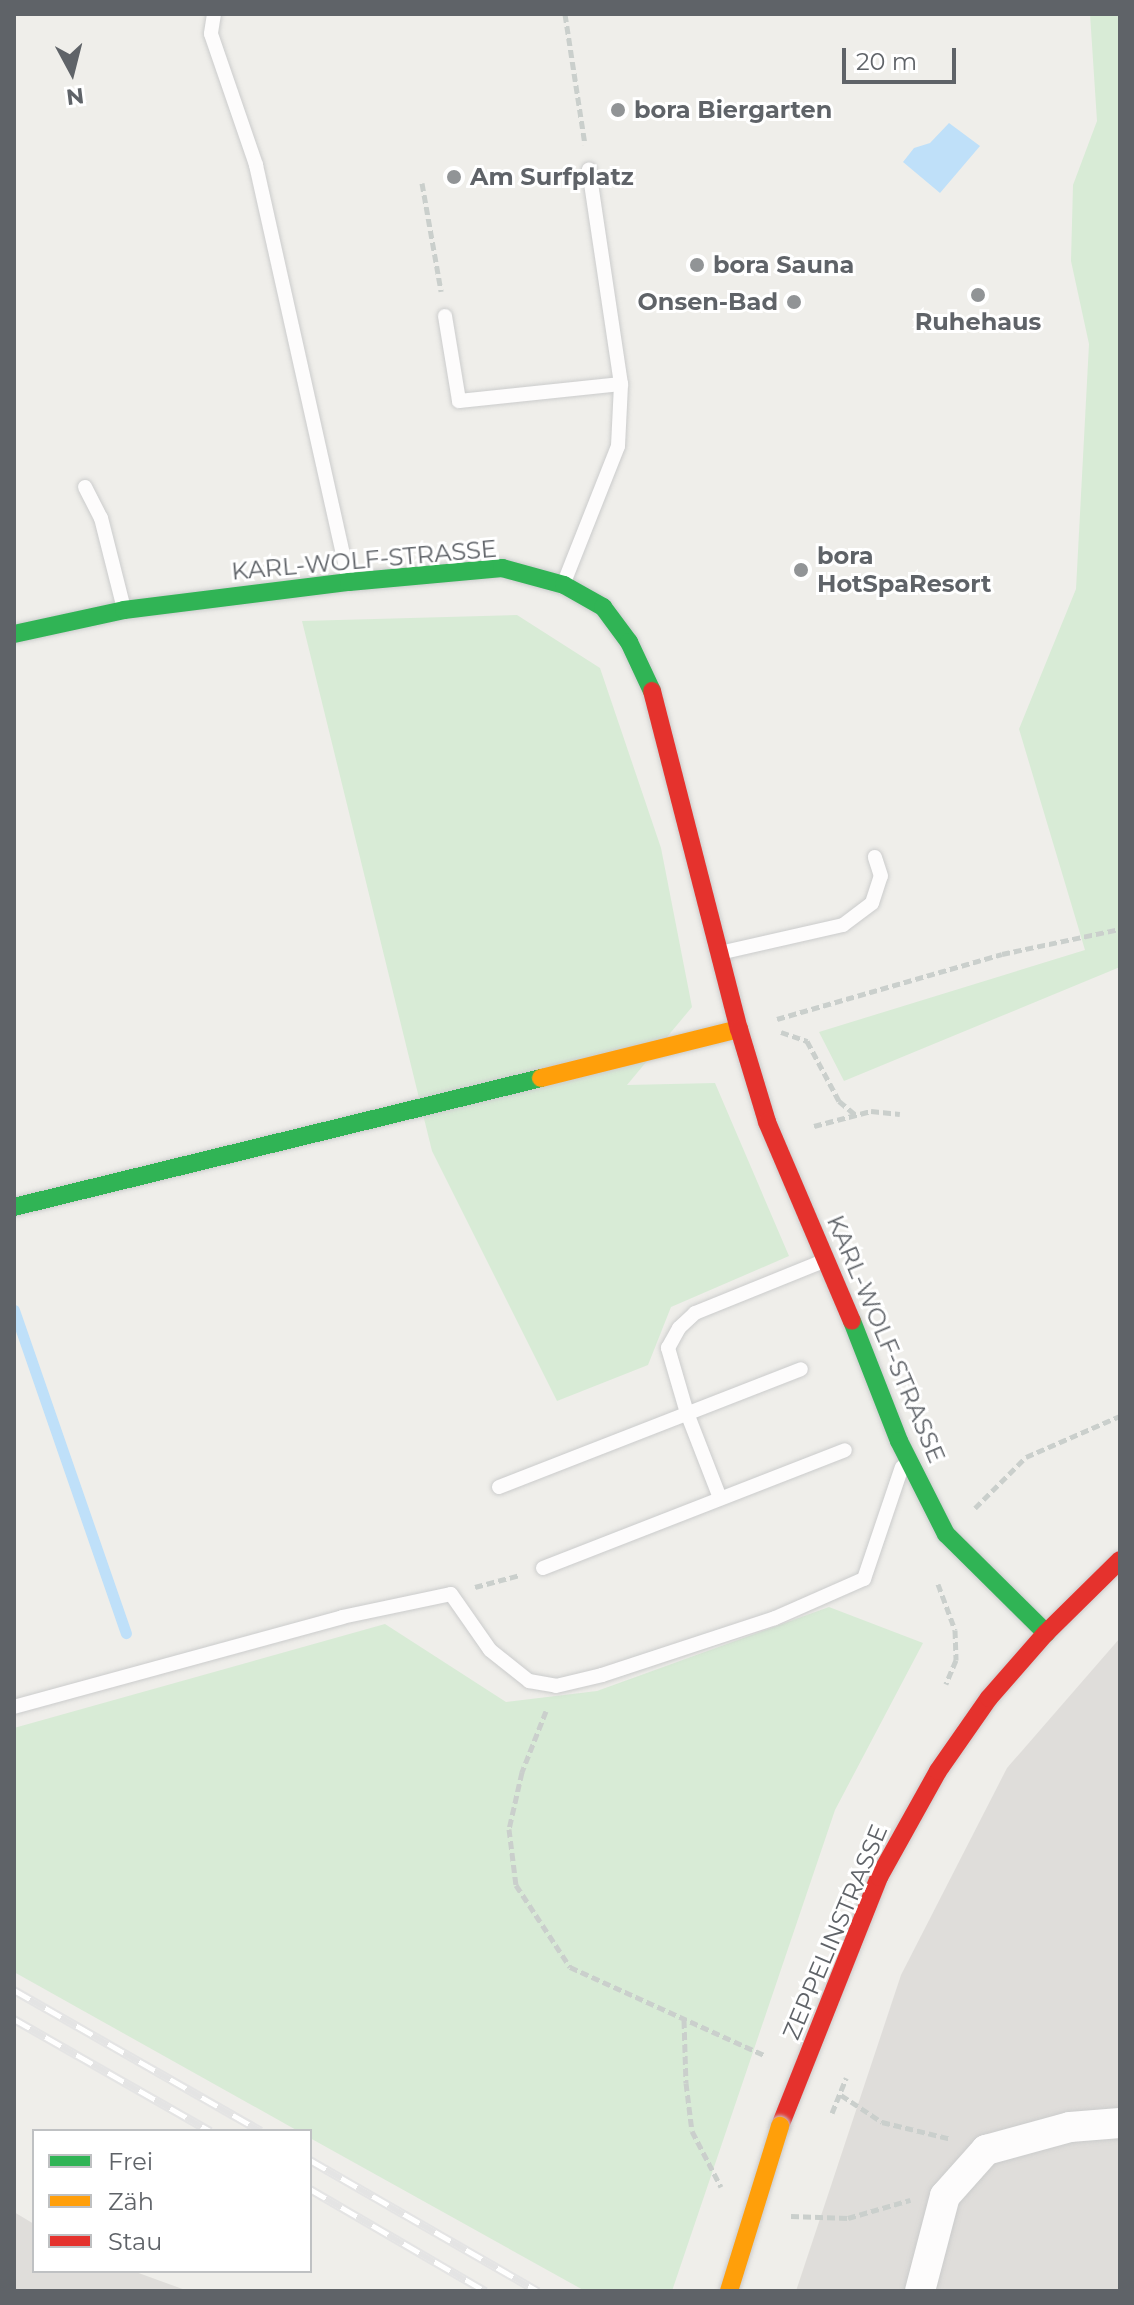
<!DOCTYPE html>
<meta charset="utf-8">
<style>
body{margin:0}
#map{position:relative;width:1134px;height:2305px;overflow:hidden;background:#efeeea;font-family:Montserrat,sans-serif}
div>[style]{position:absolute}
.industrial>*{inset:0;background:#dfddda}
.green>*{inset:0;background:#d8ebd6}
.water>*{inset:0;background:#bfe0f9}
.stream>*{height:11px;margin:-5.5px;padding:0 5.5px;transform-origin:5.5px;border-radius:5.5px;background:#bfe0f9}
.path>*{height:5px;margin-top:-2.5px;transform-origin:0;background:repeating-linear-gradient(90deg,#cacfcc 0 8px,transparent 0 12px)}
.roads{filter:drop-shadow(0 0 2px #cbcccc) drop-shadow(0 0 2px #cbcccc)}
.lane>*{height:14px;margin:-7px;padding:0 7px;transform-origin:7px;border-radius:7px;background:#fdfcfc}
.street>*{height:30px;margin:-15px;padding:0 15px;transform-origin:15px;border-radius:15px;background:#fdfcfc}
.fast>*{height:18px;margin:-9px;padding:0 9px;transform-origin:9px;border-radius:9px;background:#30b455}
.slow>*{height:18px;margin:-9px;padding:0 9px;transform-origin:9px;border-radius:9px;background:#ff9f0a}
.jam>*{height:18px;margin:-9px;padding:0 9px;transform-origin:9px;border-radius:9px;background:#e5322d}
.rail>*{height:9px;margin-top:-4.5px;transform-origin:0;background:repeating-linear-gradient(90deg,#fff 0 18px,#e4e4e4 0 36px);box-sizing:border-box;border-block:2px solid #e4e4e4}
.bridges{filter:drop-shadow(0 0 2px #cacacb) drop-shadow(0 0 2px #cacacb)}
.slow-bridge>*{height:18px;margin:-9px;padding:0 9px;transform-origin:9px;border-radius:9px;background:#ff9f0a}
.dots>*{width:22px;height:22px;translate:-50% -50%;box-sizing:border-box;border:4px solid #fff;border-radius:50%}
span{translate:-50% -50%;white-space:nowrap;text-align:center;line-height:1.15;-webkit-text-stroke:6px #fff;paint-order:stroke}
.poi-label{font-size:24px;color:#5f6368;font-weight:700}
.left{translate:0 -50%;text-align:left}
.right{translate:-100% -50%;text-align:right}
.street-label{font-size:24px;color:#5f6368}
.frame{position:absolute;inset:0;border:16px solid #5f6368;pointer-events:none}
.legend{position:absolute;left:32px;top:2129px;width:280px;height:144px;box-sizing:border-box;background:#fff;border:2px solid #bfc1c3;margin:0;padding:10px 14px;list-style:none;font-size:24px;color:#5f6368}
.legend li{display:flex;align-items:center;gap:16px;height:40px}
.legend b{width:40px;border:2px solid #bfc1c3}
.north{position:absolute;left:32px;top:32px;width:80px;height:80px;-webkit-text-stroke:6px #fff;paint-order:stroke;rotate:173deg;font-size:22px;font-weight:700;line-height:32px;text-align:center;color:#5f6368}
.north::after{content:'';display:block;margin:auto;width:28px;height:36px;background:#5f6368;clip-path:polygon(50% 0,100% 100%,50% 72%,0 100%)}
.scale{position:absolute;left:842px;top:48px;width:114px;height:36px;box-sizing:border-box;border:4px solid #5f6368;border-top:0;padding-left:10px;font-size:24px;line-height:28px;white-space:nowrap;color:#5f6368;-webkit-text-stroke:6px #fff;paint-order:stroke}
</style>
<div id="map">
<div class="industrial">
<div style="clip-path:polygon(1120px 1638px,1120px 2291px,796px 2291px,901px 1975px,1007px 1768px)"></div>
<div style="clip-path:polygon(14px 2212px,34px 2224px,34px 2271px,133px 2271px,188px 2291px,14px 2291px)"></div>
</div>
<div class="green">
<div style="clip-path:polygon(1090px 14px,1120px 14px,1120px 967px,844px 1081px,819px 1032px,1085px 950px,1019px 729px,1076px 589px,1089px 344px,1071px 261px,1073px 185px,1097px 121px)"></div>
<div style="clip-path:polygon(517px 615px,600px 668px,661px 848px,692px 1007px,627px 1085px,715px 1083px,789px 1256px,671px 1307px,648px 1365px,557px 1401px,432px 1151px,302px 621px)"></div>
<div style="clip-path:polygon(829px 1607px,923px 1643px,835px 1810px,672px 2291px,585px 2291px,310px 2138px,310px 2131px,298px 2131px,14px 1972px,14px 1728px,385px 1624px,506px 1702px,597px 1691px)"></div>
</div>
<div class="water">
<div style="clip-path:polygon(949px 123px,980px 146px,940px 193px,903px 162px,914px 148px,930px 143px)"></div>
</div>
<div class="stream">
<div style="left:14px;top:1310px;width:342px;rotate:70.9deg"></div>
</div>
<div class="path">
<div style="left:565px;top:14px;width:132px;rotate:81.3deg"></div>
<div style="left:422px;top:183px;width:110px;rotate:80deg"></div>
<div style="left:777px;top:1019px;width:234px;rotate:-16.1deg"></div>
<div style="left:1002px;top:954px;width:121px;rotate:-12deg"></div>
<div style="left:781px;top:1032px;width:28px;rotate:19deg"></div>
<div style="left:807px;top:1041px;width:68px;rotate:61.9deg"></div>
<div style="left:839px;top:1101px;width:23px;rotate:40deg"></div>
<div style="left:814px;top:1126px;width:59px;rotate:-14.7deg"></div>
<div style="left:871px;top:1111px;width:29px;rotate:6deg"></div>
<div style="left:975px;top:1508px;width:72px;rotate:-45deg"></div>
<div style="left:1026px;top:1457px;width:103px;rotate:-23.6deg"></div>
<div style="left:938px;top:1584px;width:49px;rotate:69.7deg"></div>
<div style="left:955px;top:1630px;width:30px;rotate:88deg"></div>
<div style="left:956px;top:1660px;width:26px;rotate:113deg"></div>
<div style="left:475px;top:1587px;width:47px;rotate:-14.9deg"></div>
<div style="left:546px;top:1711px;width:66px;rotate:111.5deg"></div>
<div style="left:522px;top:1772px;width:58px;rotate:102.8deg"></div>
<div style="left:509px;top:1829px;width:56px;rotate:82.9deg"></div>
<div style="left:516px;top:1885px;width:98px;rotate:56.6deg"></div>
<div style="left:570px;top:1967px;width:215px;rotate:24.4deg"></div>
<div style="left:684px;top:2020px;width:63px;rotate:88.2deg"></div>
<div style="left:686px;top:2083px;width:48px;rotate:82.9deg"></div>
<div style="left:692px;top:2131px;width:63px;rotate:62.6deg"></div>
<div style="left:841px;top:2095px;width:49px;rotate:33.4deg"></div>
<div style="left:882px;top:2122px;width:71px;rotate:13.8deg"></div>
<div style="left:832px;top:2113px;width:38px;rotate:-68deg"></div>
<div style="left:791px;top:2216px;width:57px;rotate:2deg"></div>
<div style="left:848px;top:2218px;width:65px;rotate:-16.2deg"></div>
</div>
<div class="roads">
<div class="lane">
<div style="left:214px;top:14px;width:20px;rotate:99deg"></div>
<div style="left:211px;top:34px;width:139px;rotate:71deg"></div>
<div style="left:256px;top:165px;width:422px;rotate:77.4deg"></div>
<div style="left:445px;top:316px;width:86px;rotate:80.6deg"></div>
<div style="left:459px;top:401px;width:163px;rotate:-6deg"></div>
<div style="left:85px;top:487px;width:35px;rotate:63deg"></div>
<div style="left:101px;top:518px;width:90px;rotate:75.8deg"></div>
<div style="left:565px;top:580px;width:144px;rotate:-68.4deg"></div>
<div style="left:618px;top:446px;width:62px;rotate:-87.2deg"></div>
<div style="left:621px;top:384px;width:217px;rotate:-98.5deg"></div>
<div style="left:724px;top:952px;width:122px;rotate:-12.8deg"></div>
<div style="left:843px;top:925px;width:36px;rotate:-37deg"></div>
<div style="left:872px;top:903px;width:28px;rotate:-72deg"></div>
<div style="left:881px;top:876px;width:20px;rotate:-108deg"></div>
<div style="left:499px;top:1487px;width:324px;rotate:-21.3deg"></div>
<div style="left:720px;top:1498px;width:91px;rotate:-111.2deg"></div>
<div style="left:687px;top:1413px;width:68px;rotate:-106.3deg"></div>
<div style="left:668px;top:1348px;width:23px;rotate:-61deg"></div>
<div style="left:679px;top:1328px;width:22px;rotate:-43deg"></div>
<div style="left:695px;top:1313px;width:139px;rotate:-22deg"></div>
<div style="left:543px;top:1568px;width:324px;rotate:-21.3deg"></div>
<div style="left:14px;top:1707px;width:340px;rotate:-15.3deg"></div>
<div style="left:342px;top:1617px;width:111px;rotate:-11.9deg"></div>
<div style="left:451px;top:1594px;width:68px;rotate:55.1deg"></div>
<div style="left:490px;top:1650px;width:50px;rotate:38.5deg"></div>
<div style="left:529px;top:1681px;width:27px;rotate:10deg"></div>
<div style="left:556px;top:1686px;width:47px;rotate:-13.4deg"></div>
<div style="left:602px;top:1675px;width:182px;rotate:-18.2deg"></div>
<div style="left:775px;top:1618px;width:97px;rotate:-23.7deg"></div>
<div style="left:864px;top:1579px;width:118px;rotate:-71.3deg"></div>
</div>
<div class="street">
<div style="left:920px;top:2291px;width:98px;rotate:-75.3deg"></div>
<div style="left:945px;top:2196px;width:62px;rotate:-48.3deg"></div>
<div style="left:986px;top:2150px;width:87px;rotate:-15.3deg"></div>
<div style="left:1070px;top:2127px;width:50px;rotate:-4.6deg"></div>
</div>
<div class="fast">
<div style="left:14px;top:634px;width:113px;rotate:-12.3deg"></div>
<div style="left:124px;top:610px;width:227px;rotate:-7.1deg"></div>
<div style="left:349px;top:582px;width:154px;rotate:-5.2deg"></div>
<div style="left:502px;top:568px;width:64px;rotate:15.3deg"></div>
<div style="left:564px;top:585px;width:45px;rotate:29.4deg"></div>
<div style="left:603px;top:607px;width:44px;rotate:53.4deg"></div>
<div style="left:629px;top:642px;width:54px;rotate:64.9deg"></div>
<div style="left:14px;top:1207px;width:543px;rotate:-13.75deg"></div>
<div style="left:852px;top:1321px;width:129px;rotate:68.6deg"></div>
<div style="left:899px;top:1441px;width:104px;rotate:63.2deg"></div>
<div style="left:946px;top:1534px;width:141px;rotate:44.7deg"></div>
</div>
<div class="slow">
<div style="left:541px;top:1078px;width:204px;rotate:-13.9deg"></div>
</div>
<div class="jam">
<div style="left:652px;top:691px;width:349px;rotate:75.6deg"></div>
<div style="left:739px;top:1029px;width:97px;rotate:73.2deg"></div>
<div style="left:767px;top:1122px;width:216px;rotate:66.9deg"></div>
<div style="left:780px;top:2126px;width:268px;rotate:-68.3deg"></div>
<div style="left:879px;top:1877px;width:121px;rotate:-60.9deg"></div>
<div style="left:938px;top:1771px;width:89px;rotate:-55.1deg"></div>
<div style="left:989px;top:1698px;width:86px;rotate:-48.8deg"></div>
<div style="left:1046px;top:1633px;width:104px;rotate:-44.6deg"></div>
</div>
</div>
<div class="rail">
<div style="left:14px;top:1990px;width:284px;rotate:29.7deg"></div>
<div style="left:14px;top:2019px;width:226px;rotate:29.7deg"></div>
<div style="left:310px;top:2160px;width:263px;rotate:29.9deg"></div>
<div style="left:310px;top:2189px;width:203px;rotate:30.2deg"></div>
</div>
<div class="bridges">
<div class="slow-bridge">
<div style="left:729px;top:2291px;width:173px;rotate:-72.8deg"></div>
</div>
</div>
<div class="dots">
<div style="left:618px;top:110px;background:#919496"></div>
<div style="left:454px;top:177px;background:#919496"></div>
<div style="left:697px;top:265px;background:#919496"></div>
<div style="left:978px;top:295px;background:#919496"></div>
<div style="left:794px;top:302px;background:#919496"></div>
<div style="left:801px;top:570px;background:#919496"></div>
</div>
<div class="poi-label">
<span class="left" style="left:634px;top:110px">bora Biergarten</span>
<span class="left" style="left:470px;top:177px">Am Surfplatz</span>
<span class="left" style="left:713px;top:265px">bora Sauna</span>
<span class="right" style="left:778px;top:302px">Onsen-Bad</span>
<span style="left:978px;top:322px">Ruhehaus</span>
<span class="left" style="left:817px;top:570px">bora<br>HotSpaResort</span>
</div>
<div class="street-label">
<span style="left:364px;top:560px;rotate:-5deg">KARL-WOLF-STRASSE</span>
<span style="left:886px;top:1339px;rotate:67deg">KARL-WOLF-STRASSE</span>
<span style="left:835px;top:1932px;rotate:-67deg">ZEPPELINSTRASSE</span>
</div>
<div class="frame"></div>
<ul class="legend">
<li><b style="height:10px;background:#30b455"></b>Frei</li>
<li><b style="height:10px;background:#ff9f0a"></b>Zäh</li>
<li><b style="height:10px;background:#e5322d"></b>Stau</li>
</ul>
<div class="north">N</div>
<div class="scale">20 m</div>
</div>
